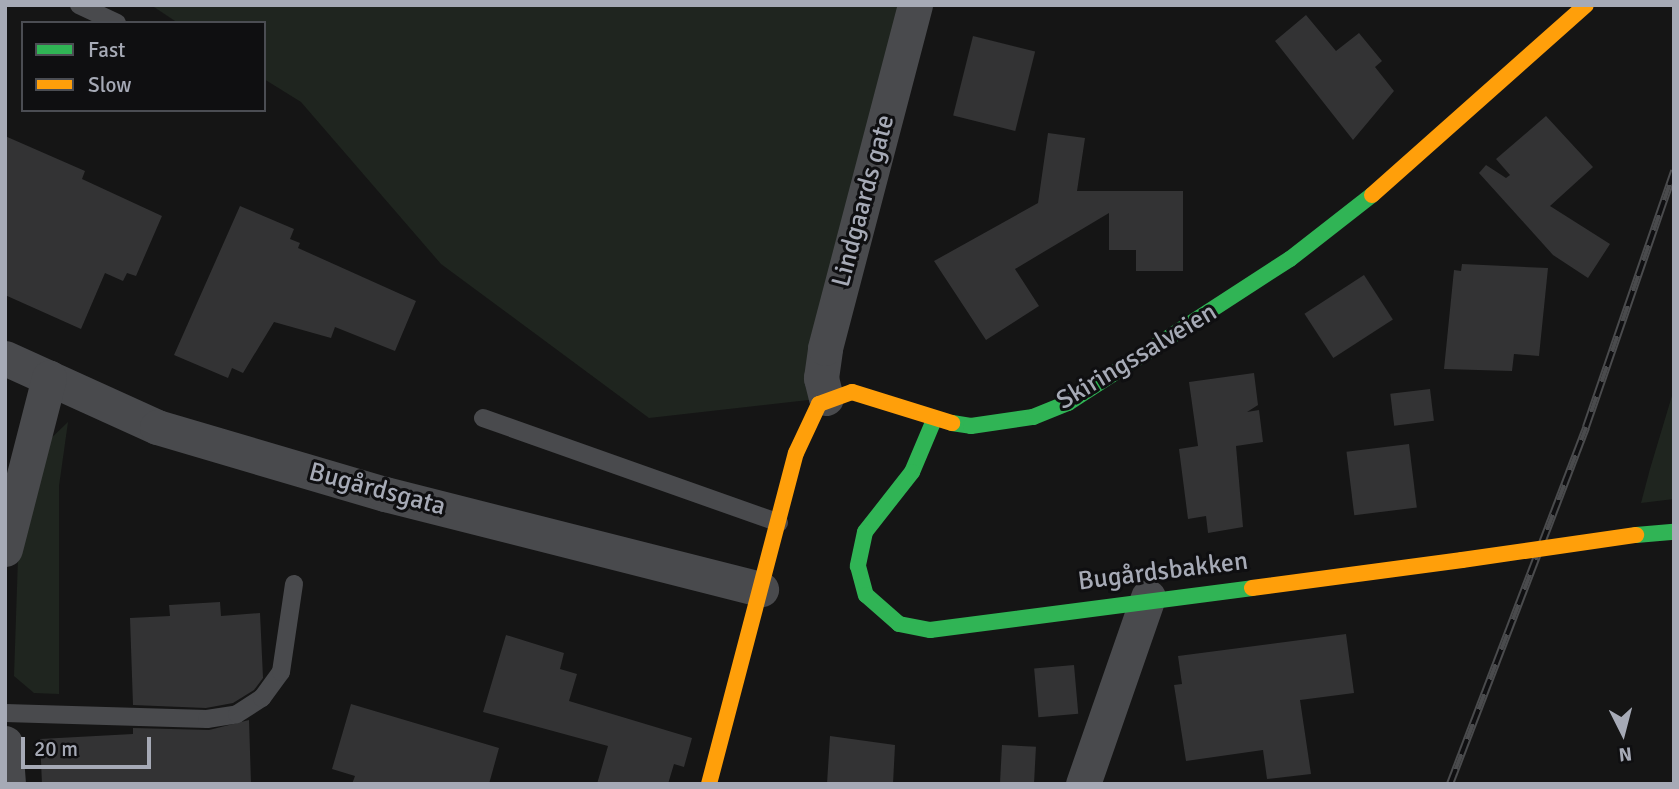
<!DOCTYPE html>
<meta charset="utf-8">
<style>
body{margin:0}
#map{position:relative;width:1679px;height:789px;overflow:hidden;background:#151515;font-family:Signika,sans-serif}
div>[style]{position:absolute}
.green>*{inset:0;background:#1f251f}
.building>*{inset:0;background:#333334;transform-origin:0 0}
.lane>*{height:18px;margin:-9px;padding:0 9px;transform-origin:9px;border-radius:9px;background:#494a4d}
.street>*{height:35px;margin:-17.5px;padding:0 17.5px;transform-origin:17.5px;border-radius:17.5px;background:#494a4d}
.fast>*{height:16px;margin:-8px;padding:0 8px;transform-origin:8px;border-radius:8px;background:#30b455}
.slow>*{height:16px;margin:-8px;padding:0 8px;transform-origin:8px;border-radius:8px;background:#ff9f0a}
.rail>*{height:8px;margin-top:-4px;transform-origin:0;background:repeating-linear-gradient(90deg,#0f0f11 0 16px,#4a4b4d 0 32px);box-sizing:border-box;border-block:2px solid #4a4b4d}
.slow-bridge>*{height:16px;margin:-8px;padding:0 8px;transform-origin:8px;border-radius:8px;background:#ff9f0a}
span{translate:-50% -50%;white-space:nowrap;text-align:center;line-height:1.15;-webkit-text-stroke:6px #0f0f11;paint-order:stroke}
.street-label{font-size:26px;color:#a6aab6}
.frame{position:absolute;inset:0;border:7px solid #a6aab6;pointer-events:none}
.legend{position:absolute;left:21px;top:21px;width:245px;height:91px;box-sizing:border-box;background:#0f0f11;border:2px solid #4b4d53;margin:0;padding:9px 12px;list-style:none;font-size:21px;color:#a6aab6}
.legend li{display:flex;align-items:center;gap:14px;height:35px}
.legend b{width:35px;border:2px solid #4b4d53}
.north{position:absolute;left:1588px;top:698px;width:70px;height:70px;-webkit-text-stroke:5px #0f0f11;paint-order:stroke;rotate:174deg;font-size:19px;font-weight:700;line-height:28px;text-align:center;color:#a6aab6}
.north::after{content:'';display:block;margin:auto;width:24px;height:32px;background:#a6aab6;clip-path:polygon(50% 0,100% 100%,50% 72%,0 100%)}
.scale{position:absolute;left:21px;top:737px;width:130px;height:32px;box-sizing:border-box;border:4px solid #a6aab6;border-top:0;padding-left:9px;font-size:21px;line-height:24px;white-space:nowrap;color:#a6aab6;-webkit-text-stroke:5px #0f0f11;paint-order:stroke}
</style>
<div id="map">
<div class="green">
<div style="clip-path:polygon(151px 5px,922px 5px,826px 398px,649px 418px,441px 264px,301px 102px,264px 79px,264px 23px,178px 23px)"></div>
<div style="clip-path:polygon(1674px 389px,1674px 499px,1641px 503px,1650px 469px)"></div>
<div style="clip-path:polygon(68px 422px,59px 486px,59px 694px,34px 693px,14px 676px,18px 558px,45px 444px)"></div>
</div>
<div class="building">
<div style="clip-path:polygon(1306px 15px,1336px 51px,1359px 33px,1382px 61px,1375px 67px,1394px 91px,1353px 140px,1275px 41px)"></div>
<div style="left:973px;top:36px;width:64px;height:82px;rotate:14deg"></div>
<div style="clip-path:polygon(1546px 116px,1593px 167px,1550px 206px,1610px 244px,1588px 278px,1553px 255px,1479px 173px,1486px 165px,1506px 178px,1510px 175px,1496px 159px)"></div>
<div style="clip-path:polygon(1048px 133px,1085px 138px,1077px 191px,1183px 191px,1183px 271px,1136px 271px,1136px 250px,1109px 250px,1109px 213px,1015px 269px,1039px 306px,986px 340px,934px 261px,1038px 203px)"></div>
<div style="clip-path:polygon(5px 136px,85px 171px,82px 179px,162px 216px,136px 276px,127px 273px,123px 281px,105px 273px,81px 329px,5px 295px)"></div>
<div style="clip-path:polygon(240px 206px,294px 229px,290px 239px,300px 243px,298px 248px,416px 301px,395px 351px,335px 327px,331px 338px,274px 322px,243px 373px,232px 368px,228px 378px,174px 355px)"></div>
<div style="clip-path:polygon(1462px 264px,1548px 268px,1539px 356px,1514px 354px,1512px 371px,1444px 369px,1454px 270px,1461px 271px)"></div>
<div style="left:1364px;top:275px;width:53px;height:71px;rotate:57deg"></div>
<div style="clip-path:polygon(1254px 373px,1258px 405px,1247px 412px,1259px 410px,1263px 442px,1236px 446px,1243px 527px,1208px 533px,1206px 516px,1188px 519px,1179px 449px,1198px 446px,1189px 382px)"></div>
<div style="left:1430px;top:389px;width:32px;height:40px;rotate:83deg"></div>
<div style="left:1409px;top:444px;width:64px;height:63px;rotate:83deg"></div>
<div style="clip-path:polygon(220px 602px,221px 616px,260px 613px,263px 678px,254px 690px,233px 703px,206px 708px,133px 705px,130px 618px,170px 616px,169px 605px)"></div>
<div style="clip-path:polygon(1346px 634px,1354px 693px,1300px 700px,1311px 774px,1267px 779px,1263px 750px,1186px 761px,1174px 685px,1182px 684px,1178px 656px)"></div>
<div style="clip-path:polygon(506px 635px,564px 653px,560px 669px,577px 674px,569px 701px,692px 738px,684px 767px,674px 764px,668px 784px,597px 784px,608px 746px,483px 712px)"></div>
<div style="left:1074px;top:665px;width:49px;height:40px;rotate:85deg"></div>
<div style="clip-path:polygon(351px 704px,499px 748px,489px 784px,352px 784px,355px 776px,332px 769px)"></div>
<div style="clip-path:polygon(249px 720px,251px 784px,42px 784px,40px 739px,133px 734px,133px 728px,209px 730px)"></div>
<div style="clip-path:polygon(830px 736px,895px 745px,893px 784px,827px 784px)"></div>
<div style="left:1002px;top:745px;width:34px;height:39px;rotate:3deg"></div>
</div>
<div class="lane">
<div style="left:79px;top:5px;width:42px;rotate:25.3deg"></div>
<div style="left:483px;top:418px;width:314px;rotate:19.5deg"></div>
<div style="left:5px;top:713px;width:202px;rotate:1.7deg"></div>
<div style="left:207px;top:719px;width:30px;rotate:-9deg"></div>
<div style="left:237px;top:714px;width:30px;rotate:-33deg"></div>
<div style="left:262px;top:698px;width:32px;rotate:-54deg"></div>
<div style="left:281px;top:672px;width:89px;rotate:-81.6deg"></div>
</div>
<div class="street">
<div style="left:5px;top:358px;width:167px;rotate:24.4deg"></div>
<div style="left:157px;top:427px;width:238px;rotate:16.4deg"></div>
<div style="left:385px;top:494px;width:388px;rotate:14.2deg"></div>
<div style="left:826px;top:398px;width:21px;rotate:-104deg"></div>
<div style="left:821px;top:378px;width:30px;rotate:-82deg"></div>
<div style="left:825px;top:348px;width:355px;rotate:-75.3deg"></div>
<div style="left:5px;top:549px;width:177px;rotate:-75.6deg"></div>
<div style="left:5px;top:743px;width:41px;rotate:85.8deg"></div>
<div style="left:1083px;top:784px;width:198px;rotate:-70.8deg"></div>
</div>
<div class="fast">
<div style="left:934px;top:420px;width:56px;rotate:112.9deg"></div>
<div style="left:912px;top:472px;width:76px;rotate:128.1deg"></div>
<div style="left:865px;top:532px;width:35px;rotate:102deg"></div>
<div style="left:858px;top:566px;width:30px;rotate:75deg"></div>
<div style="left:866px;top:595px;width:44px;rotate:41.3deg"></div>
<div style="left:899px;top:624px;width:32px;rotate:11deg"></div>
<div style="left:930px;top:630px;width:325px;rotate:-7.4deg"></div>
<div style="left:952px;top:423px;width:19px;rotate:9deg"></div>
<div style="left:971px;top:426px;width:63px;rotate:-8.3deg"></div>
<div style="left:1033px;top:417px;width:38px;rotate:-22deg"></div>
<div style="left:1068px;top:403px;width:265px;rotate:-33deg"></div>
<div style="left:1290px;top:259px;width:104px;rotate:-38deg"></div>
<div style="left:1636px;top:535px;width:38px;rotate:-5deg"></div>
</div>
<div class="slow">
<div style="left:1372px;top:195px;width:286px;rotate:-41.6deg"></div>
<div style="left:1252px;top:588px;width:212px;rotate:-7.6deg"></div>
<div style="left:709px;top:784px;width:342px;rotate:-75.3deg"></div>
<div style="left:796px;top:453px;width:54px;rotate:-64.9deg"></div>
<div style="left:819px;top:404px;width:35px;rotate:-20deg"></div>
<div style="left:852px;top:392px;width:105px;rotate:17.2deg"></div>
</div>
<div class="rail">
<div style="left:1450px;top:784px;width:382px;rotate:-69.1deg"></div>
<div style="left:1586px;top:427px;width:271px;rotate:-71deg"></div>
</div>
<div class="slow-bridge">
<div style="left:1462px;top:560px;width:176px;rotate:-8.2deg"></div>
</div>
<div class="street-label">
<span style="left:864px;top:201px;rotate:-75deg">Lindgaards gate</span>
<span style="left:1137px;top:357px;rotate:-31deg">Skiringssalveien</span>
<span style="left:377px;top:490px;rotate:15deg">Bugårdsgata</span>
<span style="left:1163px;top:572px;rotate:-7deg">Bugårdsbakken</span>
</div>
<div class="frame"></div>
<ul class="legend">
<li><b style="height:9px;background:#30b455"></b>Fast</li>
<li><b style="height:9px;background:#ff9f0a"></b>Slow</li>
</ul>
<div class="north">N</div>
<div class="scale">20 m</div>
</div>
